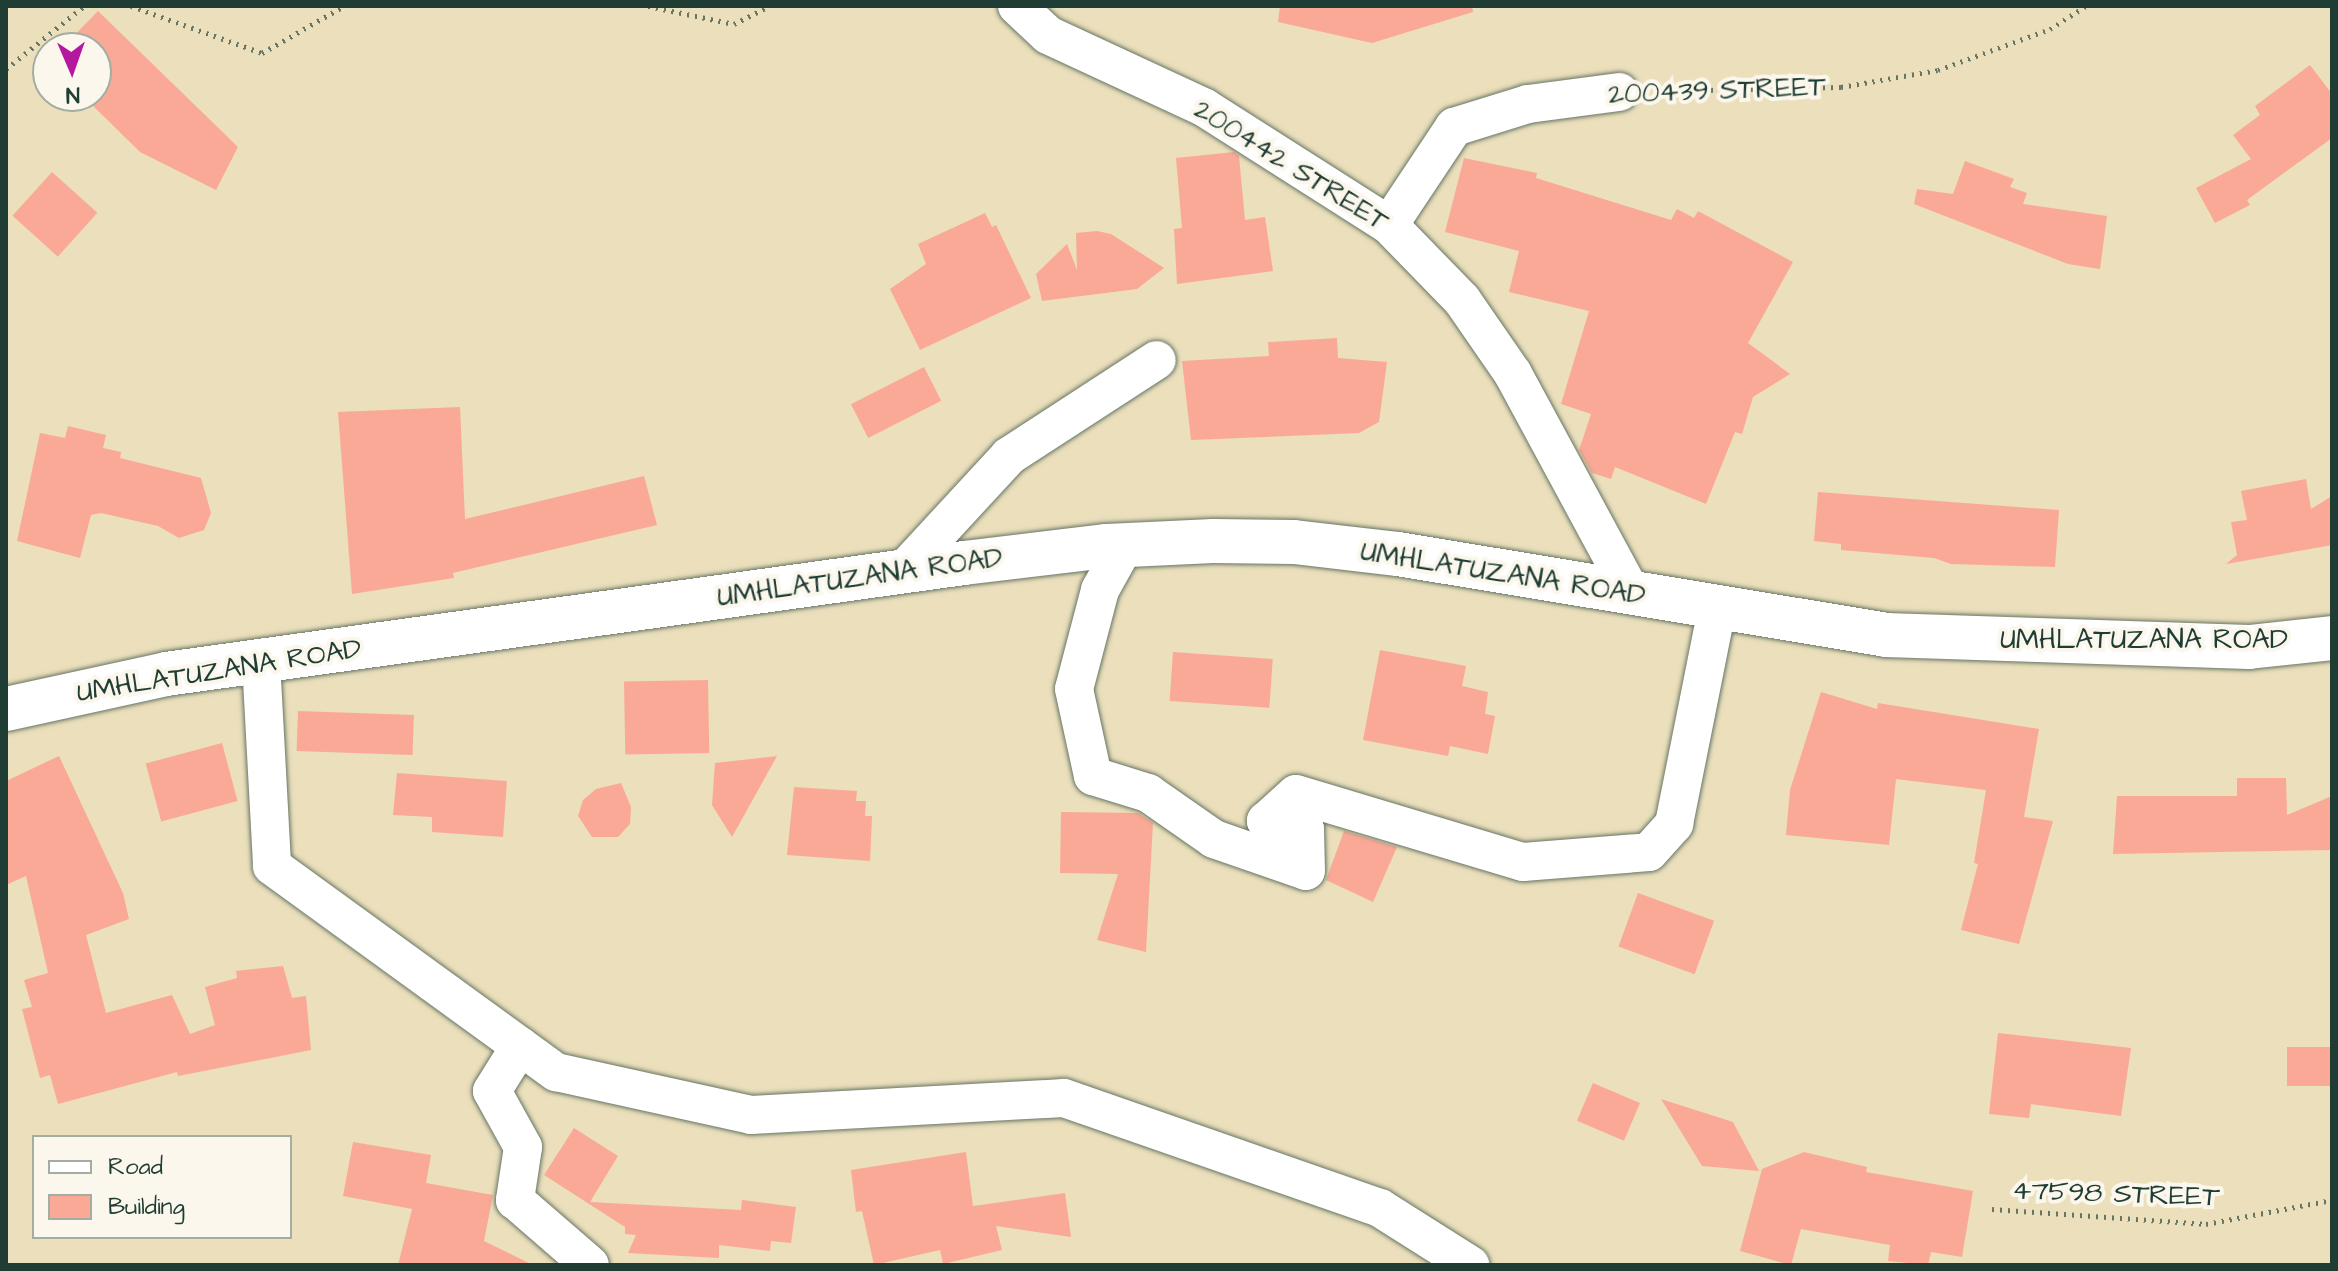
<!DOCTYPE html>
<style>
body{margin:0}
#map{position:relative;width:2338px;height:1271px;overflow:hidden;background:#ebdfbc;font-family:"Architects Daughter",sans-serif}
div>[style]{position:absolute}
.building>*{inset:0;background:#faa997;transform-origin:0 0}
.path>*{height:5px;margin-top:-2.5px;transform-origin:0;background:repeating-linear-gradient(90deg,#667664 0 2px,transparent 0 8px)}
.roads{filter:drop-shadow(0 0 2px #667664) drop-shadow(0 0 2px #667664)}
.street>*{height:38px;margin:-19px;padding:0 19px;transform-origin:19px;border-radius:19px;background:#fff}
.secondary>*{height:44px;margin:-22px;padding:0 22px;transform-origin:22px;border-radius:22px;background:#fff}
span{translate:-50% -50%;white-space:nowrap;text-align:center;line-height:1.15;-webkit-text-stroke:8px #fbf7ec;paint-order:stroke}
.street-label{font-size:28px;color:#1f3d34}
.frame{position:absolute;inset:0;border:8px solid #1f3d34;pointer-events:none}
.legend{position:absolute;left:32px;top:1135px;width:260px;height:104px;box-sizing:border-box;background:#fbf7ec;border:2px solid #a3ada2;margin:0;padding:10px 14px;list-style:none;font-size:24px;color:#1f3d34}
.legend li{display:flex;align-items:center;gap:16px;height:40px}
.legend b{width:40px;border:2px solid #a3ada2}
.north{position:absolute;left:32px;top:32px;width:80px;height:80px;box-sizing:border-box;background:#fbf7ec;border:2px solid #a3ada2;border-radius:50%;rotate:178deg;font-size:22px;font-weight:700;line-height:32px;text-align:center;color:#1f3d34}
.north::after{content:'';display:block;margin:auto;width:28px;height:36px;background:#b5179e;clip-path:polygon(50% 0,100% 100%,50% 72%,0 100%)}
</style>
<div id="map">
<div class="building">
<div style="clip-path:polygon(1280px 6px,1472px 6px,1473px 12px,1372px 43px,1278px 22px)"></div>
<div style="clip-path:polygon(98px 11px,238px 147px,216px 190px,140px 152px,83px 96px,96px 96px,96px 48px,62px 48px)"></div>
<div style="clip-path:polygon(2310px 65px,2332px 94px,2332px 138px,2247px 200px,2250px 205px,2215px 223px,2196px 188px,2251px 159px,2233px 135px,2260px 115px,2255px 106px)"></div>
<div style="clip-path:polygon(1234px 152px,1239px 156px,1245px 220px,1265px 217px,1273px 271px,1177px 284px,1174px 229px,1182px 228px,1176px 158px)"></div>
<div style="clip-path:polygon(1464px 158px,1537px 173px,1536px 178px,1671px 220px,1677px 209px,1694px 218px,1698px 211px,1793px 262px,1748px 343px,1790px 374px,1753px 397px,1742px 434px,1735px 432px,1706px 504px,1615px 467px,1611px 479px,1592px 473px,1579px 450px,1591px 414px,1561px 404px,1589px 311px,1509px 292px,1519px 251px,1445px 232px)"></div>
<div style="clip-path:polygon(1965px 161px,2014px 179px,2010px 187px,2027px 193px,2023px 204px,2107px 216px,2100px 269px,2068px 264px,1914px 204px,1917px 189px,1953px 194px)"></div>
<div style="left:52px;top:172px;width:61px;height:59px;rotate:42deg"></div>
<div style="clip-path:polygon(985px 213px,992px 227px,996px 225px,1031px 298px,920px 350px,890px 289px,926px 264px,918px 244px)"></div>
<div style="clip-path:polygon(1097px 231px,1111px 234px,1164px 268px,1137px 289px,1042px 301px,1036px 274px,1067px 244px,1077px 270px,1076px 233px)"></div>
<div style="clip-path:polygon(1337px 338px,1338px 358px,1387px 362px,1379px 422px,1359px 433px,1191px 440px,1182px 361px,1269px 356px,1268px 342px)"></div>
<div style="left:924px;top:367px;width:38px;height:82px;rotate:63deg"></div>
<div style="clip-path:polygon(460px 407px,465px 519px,644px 476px,657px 525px,453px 573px,454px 578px,352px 594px,338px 412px)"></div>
<div style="clip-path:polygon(68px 426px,106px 435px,103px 448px,121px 452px,120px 458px,201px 478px,211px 513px,204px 530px,179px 538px,158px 526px,101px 513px,91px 515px,80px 558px,17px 541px,40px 433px,65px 438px)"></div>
<div style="clip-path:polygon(2306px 479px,2311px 509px,2332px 496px,2332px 545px,2226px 564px,2237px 555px,2231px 522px,2247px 520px,2241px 491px)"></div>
<div style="clip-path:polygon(1818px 492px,2059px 510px,2055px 567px,1951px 564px,1934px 558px,1841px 550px,1841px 544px,1814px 541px)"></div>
<div style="clip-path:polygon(1380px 650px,1466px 666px,1462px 686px,1488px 692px,1485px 714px,1495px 716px,1488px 754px,1450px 746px,1448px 756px,1363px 740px)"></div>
<div style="left:1173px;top:652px;width:100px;height:49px;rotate:4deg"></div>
<div style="left:708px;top:680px;width:73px;height:84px;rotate:89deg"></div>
<div style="clip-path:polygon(1821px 692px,1877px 709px,1878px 703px,2039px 729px,2024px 817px,2053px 821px,2019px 944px,1961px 930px,1978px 864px,1974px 863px,1986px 790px,1896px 779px,1889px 845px,1786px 835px,1790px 790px)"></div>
<div style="left:298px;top:711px;width:116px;height:40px;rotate:2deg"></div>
<div style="left:222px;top:743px;width:60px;height:79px;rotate:75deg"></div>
<div style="clip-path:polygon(59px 756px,123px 893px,129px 919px,86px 935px,106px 1013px,172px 995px,190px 1034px,215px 1025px,205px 987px,237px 978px,236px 971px,283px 966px,292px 998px,306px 996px,311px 1050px,178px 1076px,177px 1072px,58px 1104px,50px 1075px,40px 1078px,22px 1009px,32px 1007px,24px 980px,48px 973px,26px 876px,6px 885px,6px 781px)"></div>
<div style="clip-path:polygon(777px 756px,732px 837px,712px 805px,715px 763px)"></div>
<div style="clip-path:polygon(397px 773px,507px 781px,503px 837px,432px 832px,432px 817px,393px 815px)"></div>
<div style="clip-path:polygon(2237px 778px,2286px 778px,2287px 815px,2332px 796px,2332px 850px,2113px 854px,2117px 796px,2237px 796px)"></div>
<div style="clip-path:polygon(621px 783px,631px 807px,630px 824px,618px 837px,592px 837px,578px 816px,583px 800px,596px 789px)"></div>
<div style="clip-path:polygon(794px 787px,857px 791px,856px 801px,866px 801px,865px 816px,872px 816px,870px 861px,787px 855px)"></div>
<div style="clip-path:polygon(1061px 812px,1138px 813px,1153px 823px,1146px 952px,1097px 940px,1118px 874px,1060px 873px)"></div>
<div style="clip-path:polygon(1344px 831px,1397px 847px,1373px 902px,1326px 880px)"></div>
<div style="left:1638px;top:893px;width:81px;height:57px;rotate:20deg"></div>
<div style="clip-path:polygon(1998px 1033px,2131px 1048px,2121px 1116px,2031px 1104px,2029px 1118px,1989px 1114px)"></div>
<div style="left:2332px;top:1047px;width:39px;height:45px;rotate:90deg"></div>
<div style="left:1593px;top:1083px;width:51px;height:41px;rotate:23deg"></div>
<div style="clip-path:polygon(1661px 1099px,1733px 1122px,1759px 1171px,1702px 1166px)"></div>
<div style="clip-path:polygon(574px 1128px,618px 1156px,590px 1202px,741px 1210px,742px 1200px,796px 1207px,791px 1243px,771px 1241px,770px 1251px,719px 1245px,719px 1258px,628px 1253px,636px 1235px,625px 1234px,625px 1227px,544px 1175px)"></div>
<div style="clip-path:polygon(353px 1142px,431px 1155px,426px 1183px,493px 1195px,484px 1241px,533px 1265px,398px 1265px,412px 1209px,343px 1196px)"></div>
<div style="clip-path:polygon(966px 1152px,973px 1206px,1065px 1193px,1071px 1237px,996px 1226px,1002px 1250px,943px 1264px,940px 1250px,874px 1265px,862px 1211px,856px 1212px,851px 1170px)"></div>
<div style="clip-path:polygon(1804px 1152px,1867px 1167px,1866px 1172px,1973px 1191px,1962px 1257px,1931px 1252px,1928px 1265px,1888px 1261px,1890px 1245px,1801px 1229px,1791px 1265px,1740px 1251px,1762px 1169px)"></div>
</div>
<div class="path">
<div style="left:131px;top:6px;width:139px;rotate:19.7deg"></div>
<div style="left:262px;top:53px;width:95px;rotate:-29.8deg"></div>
<div style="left:648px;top:6px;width:88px;rotate:11.8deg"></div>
<div style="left:734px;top:24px;width:39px;rotate:-27deg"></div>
<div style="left:6px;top:69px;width:100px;rotate:-38.9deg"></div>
<div style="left:1663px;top:91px;width:178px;rotate:-1.3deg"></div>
<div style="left:1841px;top:87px;width:98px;rotate:-9.9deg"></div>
<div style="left:1938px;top:70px;width:119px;rotate:-20.1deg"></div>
<div style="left:2050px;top:29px;width:43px;rotate:-32.6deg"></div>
<div style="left:1992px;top:1209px;width:215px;rotate:4deg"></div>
<div style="left:2206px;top:1224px;width:128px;rotate:-10.8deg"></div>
</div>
<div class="roads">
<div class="street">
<div style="left:1017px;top:6px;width:42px;rotate:43.1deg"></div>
<div style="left:1048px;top:35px;width:173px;rotate:24.9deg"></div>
<div style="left:1205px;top:108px;width:218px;rotate:32.5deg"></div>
<div style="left:1389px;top:225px;width:105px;rotate:45.8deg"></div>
<div style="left:1462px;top:300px;width:90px;rotate:55.4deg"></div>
<div style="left:1513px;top:374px;width:250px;rotate:61.6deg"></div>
<div style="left:1389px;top:225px;width:118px;rotate:-56.4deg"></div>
<div style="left:1454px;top:127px;width:77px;rotate:-17.3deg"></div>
<div style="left:1528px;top:104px;width:92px;rotate:-7.5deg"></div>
<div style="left:1125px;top:545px;width:51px;rotate:119.1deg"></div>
<div style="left:1100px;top:590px;width:102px;rotate:104.7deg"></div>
<div style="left:1074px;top:689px;width:89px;rotate:77.7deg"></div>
<div style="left:1093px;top:776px;width:58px;rotate:17.2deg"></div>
<div style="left:1148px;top:793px;width:80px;rotate:34.9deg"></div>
<div style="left:1214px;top:839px;width:97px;rotate:19.2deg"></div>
<div style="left:1306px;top:871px;width:42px;rotate:-91.4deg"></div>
<div style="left:1305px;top:829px;width:40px;rotate:-168deg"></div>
<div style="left:1266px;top:821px;width:40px;rotate:-42deg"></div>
<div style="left:1296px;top:794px;width:237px;rotate:16.7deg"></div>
<div style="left:1523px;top:862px;width:126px;rotate:-4.5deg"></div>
<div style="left:1649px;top:852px;width:38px;rotate:-48deg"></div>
<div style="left:1674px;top:824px;width:219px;rotate:-78.7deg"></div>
<div style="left:903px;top:571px;width:156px;rotate:-47.3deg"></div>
<div style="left:1009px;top:456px;width:176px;rotate:-33deg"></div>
<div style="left:261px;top:661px;width:205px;rotate:86.9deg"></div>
<div style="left:272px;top:866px;width:351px;rotate:36deg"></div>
<div style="left:556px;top:1072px;width:200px;rotate:12.4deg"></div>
<div style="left:751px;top:1115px;width:313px;rotate:-3.1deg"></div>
<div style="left:1064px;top:1098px;width:335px;rotate:19.2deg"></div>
<div style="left:1380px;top:1208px;width:107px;rotate:32.3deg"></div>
<div style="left:520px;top:1046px;width:53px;rotate:121.9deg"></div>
<div style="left:492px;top:1091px;width:64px;rotate:61deg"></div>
<div style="left:523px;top:1147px;width:54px;rotate:98.6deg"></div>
<div style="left:515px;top:1200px;width:99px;rotate:40.9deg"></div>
</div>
<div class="secondary">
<div style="left:6px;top:709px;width:164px;rotate:-12.3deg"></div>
<div style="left:166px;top:674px;width:806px;rotate:-7.92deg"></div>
<div style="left:964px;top:563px;width:144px;rotate:-6.8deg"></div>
<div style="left:1107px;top:546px;width:106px;rotate:-2.7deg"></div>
<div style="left:1213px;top:541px;width:81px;rotate:0.7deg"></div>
<div style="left:1294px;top:542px;width:105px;rotate:6.6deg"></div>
<div style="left:1398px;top:554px;width:495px;rotate:9.4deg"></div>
<div style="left:1886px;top:635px;width:363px;rotate:1.9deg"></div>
<div style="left:2249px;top:647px;width:83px;rotate:-6.2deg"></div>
</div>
</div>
<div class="street-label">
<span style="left:1717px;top:91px;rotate:-2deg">200439 STREET</span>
<span style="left:1291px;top:166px;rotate:32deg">200442 STREET</span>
<span style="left:1503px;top:574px;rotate:9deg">UMHLATUZANA ROAD</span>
<span style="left:860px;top:578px;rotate:-8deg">UMHLATUZANA ROAD</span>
<span style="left:2144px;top:640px">UMHLATUZANA ROAD</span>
<span style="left:219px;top:671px;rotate:-9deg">UMHLATUZANA ROAD</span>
<span style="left:2116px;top:1194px;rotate:2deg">47598 STREET</span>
</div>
<div class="frame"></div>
<ul class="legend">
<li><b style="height:10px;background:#fff"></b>Road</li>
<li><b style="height:22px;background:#faa997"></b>Building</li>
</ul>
<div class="north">N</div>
</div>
